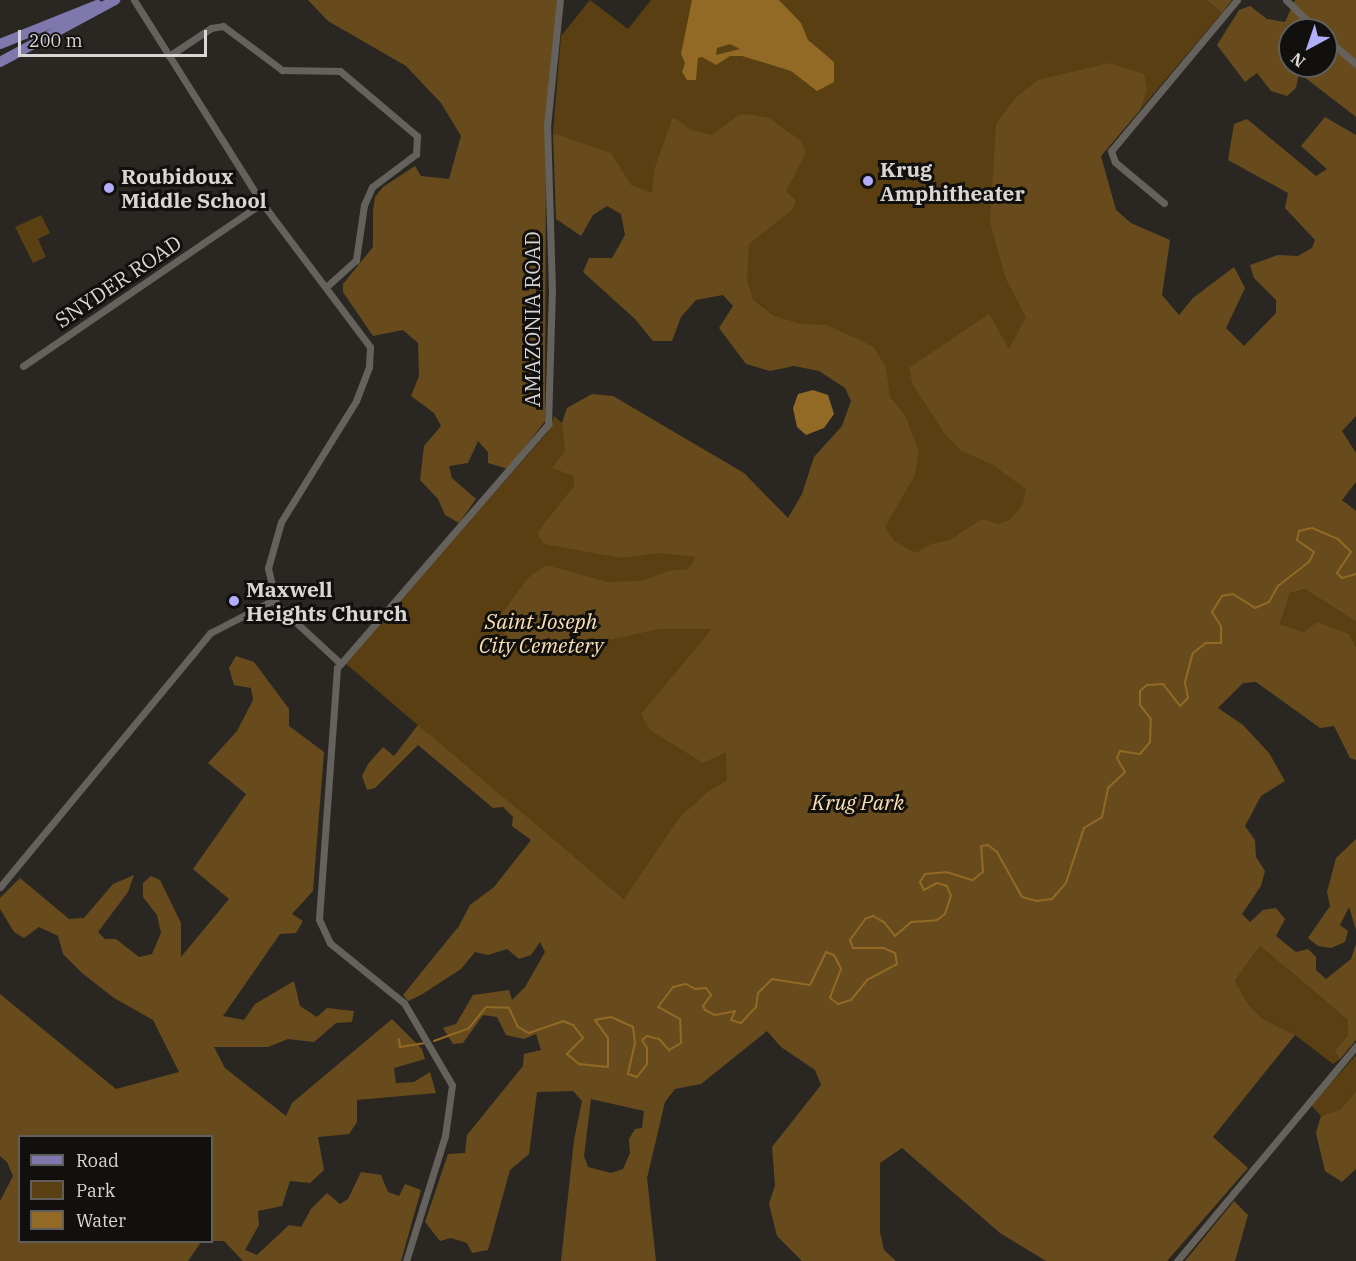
<!DOCTYPE html>
<style>
body{margin:0}
#map{position:relative;width:1356px;height:1261px;overflow:hidden;background:#2a2722;font-family:"IBM Plex Serif",serif}
div>[style]{position:absolute}
.green>*{inset:0;background:#593f11}
.forest>*{inset:0;background:#684b1c}
.water>*{inset:0;background:#926a25}
.stream>*{height:2px;margin:-1px;padding:0 1px;transform-origin:1px;border-radius:1px;background:#926a25}
.minor>*{height:7px;margin:-3.5px;padding:0 3.5px;transform-origin:3.5px;border-radius:3.5px;background:#65615c}
.primary>*{height:10px;margin:-5px;padding:0 5px;transform-origin:5px;border-radius:5px;background:#7e78ac}
.dots>*{width:16px;height:16px;translate:-50% -50%;box-sizing:border-box;border:3px solid #11100e;border-radius:50%}
span{translate:-50% -50%;white-space:nowrap;text-align:center;line-height:1.15;-webkit-text-stroke:6px #11100e;paint-order:stroke}
.poi-label{font-size:21px;color:#d9d6d3;font-weight:700}
.left{translate:0 -50%;text-align:left}
.street-label{font-size:21px;color:#d9d6d3}
.park-label{font-size:21px;color:#fbe0b7;font-style:italic}
.legend{position:absolute;left:18px;top:1135px;width:195px;height:108px;box-sizing:border-box;background:#11100e;border:2px solid #615f5d;margin:0;padding:8px 10px;list-style:none;font-size:18px;color:#d9d6d3}
.legend li{display:flex;align-items:center;gap:12px;height:30px}
.legend b{width:30px;border:2px solid #615f5d}
.north{position:absolute;left:1278px;top:18px;width:60px;height:60px;box-sizing:border-box;background:#11100e;border:2px solid #615f5d;border-radius:50%;rotate:220deg;font-size:16px;font-weight:700;line-height:24px;text-align:center;color:#d9d6d3}
.north::after{content:'';display:block;margin:auto;width:21px;height:27px;background:#b1adfa;clip-path:polygon(50% 0,100% 100%,50% 72%,0 100%)}
.scale{position:absolute;left:18px;top:30px;width:189px;height:27px;box-sizing:border-box;border:3px solid #d9d6d3;border-top:0;padding-left:8px;font-size:18px;line-height:21px;white-space:nowrap;color:#d9d6d3;-webkit-text-stroke:4px #11100e;paint-order:stroke}
</style>
<div id="map">
<div class="green">
<div style="clip-path:polygon(590px 0,628px 29px,651px 0,1206px 0,1222px 13px,1101px 156px,1082px 796px,1167px 1261px,1064px 1261px,543px 832px,345px 663px,547px 433px,554px 416px,749px 584px,891px 413px,553px 133px,561px 36px)"></div>
<div style="clip-path:polygon(41px 215px,50px 233px,38px 239px,46px 257px,33px 263px,15px 227px)"></div>
<div style="clip-path:polygon(1305px 589px,1356px 622px,1356px 647px,1349px 634px,1304px 632px,1280px 624px,1290px 593px)"></div>
<div style="clip-path:polygon(1260px 946px,1348px 1020px,1348px 1035px,1334px 1051px,1340px 1059px,1333px 1064px,1295px 1035px,1263px 1019px,1249px 1005px,1235px 981px)"></div>
<div style="clip-path:polygon(1356px 1055px,1356px 1091px,1340px 1109px,1321px 1116px,1311px 1105px)"></div>
</div>
<div class="forest">
<div style="clip-path:polygon(308px 0,559px 0,546px 130px,545px 421px,508px 469px,488px 463px,488px 452px,478px 441px,468px 463px,449px 466px,452px 478px,476px 499px,459px 523px,445px 515px,438px 499px,420px 480px,424px 446px,441px 426px,434px 413px,411px 396px,419px 376px,418px 343px,403px 330px,373px 336px,343px 292px,343px 284px,373px 247px,373px 211px,375px 197px,383px 187px,415px 166px,421px 176px,449px 179px,461px 136px,441px 103px,406px 66px,328px 21px)"></div>
<div style="clip-path:polygon(1206px 0,1232px 0,1222px 13px)"></div>
<div style="clip-path:polygon(evenodd,1295px 0,1356px 0,1356px 117px,1299px 73px,1296px 88px,1287px 96px,1271px 91px,1257px 73px,1245px 82px,1217px 45px,1239px 10px,1250px 6px,1267px 19px,1285px 22px,1295px 0,1290px 30px,1326px 30px,1326px 66px,1290px 66px,1290px 30px)"></div>
<div style="clip-path:polygon(evenodd,1109px 63px,1144px 74px,1147px 90px,1140px 110px,1101px 156px,1116px 210px,1131px 223px,1170px 240px,1162px 295px,1179px 315px,1193px 298px,1234px 267px,1245px 288px,1226px 328px,1244px 346px,1276px 313px,1276px 300px,1254px 278px,1250px 265px,1278px 255px,1298px 256px,1312px 248px,1315px 240px,1285px 208px,1288px 193px,1228px 160px,1234px 124px,1247px 119px,1316px 176px,1327px 169px,1301px 146px,1325px 117px,1356px 135px,1356px 416px,1342px 431px,1356px 453px,1356px 482px,1342px 500px,1356px 511px,1356px 622px,1305px 589px,1290px 593px,1280px 624px,1304px 632px,1317px 622px,1349px 634px,1356px 647px,1356px 760px,1350px 758px,1334px 726px,1320px 728px,1256px 682px,1243px 683px,1218px 708px,1243px 725px,1269px 753px,1285px 781px,1261px 796px,1245px 826px,1255px 840px,1256px 857px,1265px 871px,1261px 886px,1242px 914px,1250px 922px,1263px 910px,1276px 908px,1285px 919px,1276px 936px,1296px 952px,1308px 949px,1316px 957px,1316px 970px,1326px 979px,1351px 959px,1356px 944px,1356px 1040px,1340px 1059px,1334px 1051px,1348px 1035px,1348px 1020px,1260px 946px,1235px 981px,1249px 1005px,1263px 1019px,1295px 1035px,1213px 1137px,1248px 1168px,1167px 1261px,1046px 1261px,1000px 1233px,902px 1148px,880px 1163px,880px 1232px,884px 1250px,896px 1261px,802px 1261px,777px 1236px,769px 1204px,775px 1185px,772px 1147px,821px 1085px,815px 1070px,781px 1047px,767px 1031px,701px 1084px,675px 1089px,665px 1102px,647px 1178px,656px 1261px,561px 1261px,574px 1140px,582px 1101px,573px 1091px,537px 1092px,529px 1154px,510px 1170px,488px 1250px,472px 1253px,467px 1243px,451px 1238px,440px 1241px,425px 1222px,448px 1154px,465px 1153px,467px 1135px,523px 1066px,524px 1054px,541px 1050px,536px 1034px,524px 1039px,506px 1035px,497px 1017px,483px 1015px,463px 1043px,453px 1044px,443px 1028px,456px 1024px,473px 995px,509px 990px,512px 1000px,525px 987px,545px 952px,540px 942px,531px 955px,519px 959px,507px 949px,488px 955px,475px 952px,461px 969px,421px 995px,408px 1001px,403px 995px,459px 926px,470px 905px,494px 887px,531px 840px,512px 826px,513px 817px,503px 807px,493px 808px,418px 745px,375px 788px,367px 790px,362px 776px,368px 764px,383px 747px,394px 756px,418px 725px,624px 899px,680px 817px,710px 790px,727px 781px,726px 752px,703px 763px,650px 730px,641px 714px,712px 629px,659px 629px,536px 656px,513px 642px,495px 623px,528px 578px,546px 565px,607px 582px,642px 581px,668px 571px,688px 569px,696px 557px,661px 553px,621px 558px,544px 544px,537px 533px,574px 486px,574px 476px,552px 468px,565px 451px,562px 423px,567px 408px,592px 394px,613px 396px,744px 473px,788px 518px,802px 494px,814px 457px,842px 426px,851px 401px,845px 388px,819px 371px,794px 366px,770px 371px,746px 364px,719px 328px,733px 306px,723px 295px,696px 300px,681px 317px,672px 341px,653px 341px,635px 319px,583px 272px,589px 258px,612px 258px,625px 235px,621px 214px,607px 206px,593px 215px,581px 236px,556px 219px,553px 133px,611px 153px,631px 185px,652px 193px,655px 167px,673px 117px,692px 130px,711px 135px,741px 114px,754px 115px,769px 118px,800px 140px,806px 153px,786px 191px,796px 201px,792px 210px,749px 244px,747px 280px,753px 299px,774px 316px,801px 324px,827px 325px,874px 347px,886px 368px,890px 397px,905px 415px,919px 452px,915px 475px,885px 527px,894px 541px,916px 553px,931px 544px,950px 540px,982px 519px,998px 524px,1010px 520px,1023px 504px,1026px 489px,993px 465px,960px 450px,944px 433px,912px 383px,909px 368px,989px 314px,1009px 349px,1026px 317px,1006px 279px,990px 222px,996px 124px,1015px 98px,1038px 80px,1109px 63px,591px 1099px,644px 1111px,642px 1128px,635px 1129px,629px 1139px,630px 1153px,623px 1169px,611px 1173px,588px 1167px,584px 1156px,591px 1099px)"></div>
<div style="clip-path:polygon(236px 656px,254px 662px,289px 709px,289px 726px,324px 752px,313px 891px,292px 914px,303px 921px,296px 933px,280px 934px,223px 1016px,244px 1020px,255px 1004px,294px 981px,300px 1006px,317px 1017px,327px 1008px,354px 1011px,352px 1022px,336px 1023px,314px 1042px,288px 1039px,268px 1047px,214px 1047px,225px 1068px,286px 1116px,292px 1103px,392px 1019px,422px 1049px,425px 1059px,394px 1068px,396px 1083px,414px 1082px,430px 1072px,436px 1093px,357px 1100px,357px 1122px,349px 1134px,318px 1137px,324px 1170px,310px 1183px,290px 1181px,282px 1206px,258px 1211px,259px 1225px,245px 1250px,257px 1255px,289px 1225px,301px 1227px,311px 1209px,327px 1193px,340px 1204px,348px 1199px,361px 1172px,381px 1175px,388px 1192px,399px 1196px,405px 1184px,421px 1190px,401px 1261px,243px 1261px,224px 1241px,212px 1241px,212px 1136px,20px 1136px,20px 1242px,201px 1242px,188px 1261px,0 1261px,0 1201px,13px 1176px,7px 1162px,0 1156px,0 994px,116px 1089px,179px 1072px,153px 1020px,114px 998px,82px 973px,63px 954px,58px 936px,39px 927px,24px 938px,14px 932px,0 909px,0 898px,20px 878px,69px 919px,84px 918px,113px 884px,134px 875px,128px 892px,98px 932px,105px 939px,116px 939px,139px 957px,152px 954px,161px 933px,157px 915px,143px 897px,143px 883px,151px 876px,160px 880px,181px 923px,181px 957px,229px 899px,193px 869px,246px 794px,208px 763px,237px 731px,253px 700px,251px 688px,234px 685px,229px 668px)"></div>
<div style="clip-path:polygon(1356px 839px,1356px 930px,1349px 907px,1340px 925px,1348px 931px,1345px 942px,1331px 948px,1318px 946px,1308px 938px,1330px 906px,1327px 892px,1336px 858px)"></div>
<div style="clip-path:polygon(1356px 1091px,1356px 1169px,1342px 1182px,1325px 1171px,1316px 1133px,1321px 1116px,1340px 1109px)"></div>
<div style="clip-path:polygon(1234px 1201px,1248px 1215px,1235px 1261px,1185px 1261px)"></div>
</div>
<div class="water">
<div style="clip-path:polygon(evenodd,692px 0,779px 0,801px 23px,808px 40px,834px 62px,834px 82px,817px 91px,791px 71px,742px 56px,730px 56px,716px 65px,702px 57px,698px 58px,696px 80px,687px 80px,682px 72px,685px 63px,681px 54px,692px 0,730px 44px,740px 49px,716px 55px,717px 48px,730px 44px)"></div>
<div style="clip-path:polygon(813px 390px,828px 395px,834px 414px,824px 428px,806px 435px,797px 427px,793px 408px,798px 394px)"></div>
</div>
<div class="stream">
<div style="left:399px;top:1039px;width:8px;rotate:83deg"></div>
<div style="left:400px;top:1047px;width:24px;rotate:-9deg"></div>
<div style="left:434px;top:1041px;width:37px;rotate:-20deg"></div>
<div style="left:469px;top:1028px;width:27px;rotate:-51deg"></div>
<div style="left:486px;top:1007px;width:23px;rotate:2deg"></div>
<div style="left:509px;top:1008px;width:21px;rotate:65deg"></div>
<div style="left:518px;top:1027px;width:13px;rotate:29deg"></div>
<div style="left:529px;top:1033px;width:36px;rotate:-19deg"></div>
<div style="left:563px;top:1021px;width:11px;rotate:22deg"></div>
<div style="left:573px;top:1025px;width:16px;rotate:52deg"></div>
<div style="left:583px;top:1038px;width:23px;rotate:135deg"></div>
<div style="left:567px;top:1054px;width:16px;rotate:40deg"></div>
<div style="left:579px;top:1064px;width:29px;rotate:6deg"></div>
<div style="left:608px;top:1067px;width:29px;rotate:-90deg"></div>
<div style="left:608px;top:1038px;width:22px;rotate:-126deg"></div>
<div style="left:595px;top:1020px;width:16px;rotate:-11deg"></div>
<div style="left:611px;top:1017px;width:24px;rotate:24deg"></div>
<div style="left:633px;top:1027px;width:16px;rotate:83deg"></div>
<div style="left:635px;top:1043px;width:32px;rotate:103deg"></div>
<div style="left:628px;top:1074px;width:9px;rotate:18deg"></div>
<div style="left:637px;top:1077px;width:16px;rotate:-52deg"></div>
<div style="left:647px;top:1064px;width:16px;rotate:-90deg"></div>
<div style="left:647px;top:1048px;width:9px;rotate:-122deg"></div>
<div style="left:642px;top:1040px;width:6px;rotate:-39deg"></div>
<div style="left:647px;top:1036px;width:12px;rotate:14deg"></div>
<div style="left:659px;top:1039px;width:15px;rotate:48deg"></div>
<div style="left:669px;top:1050px;width:14px;rotate:-30deg"></div>
<div style="left:681px;top:1043px;width:24px;rotate:-92deg"></div>
<div style="left:680px;top:1019px;width:25px;rotate:-151deg"></div>
<div style="left:658px;top:1007px;width:25px;rotate:-53deg"></div>
<div style="left:673px;top:987px;width:13px;rotate:-13deg"></div>
<div style="left:686px;top:984px;width:10px;rotate:29deg"></div>
<div style="left:695px;top:989px;width:11px;rotate:-5deg"></div>
<div style="left:706px;top:988px;width:9px;rotate:54deg"></div>
<div style="left:711px;top:995px;width:14px;rotate:126deg"></div>
<div style="left:703px;top:1006px;width:4px;rotate:63deg"></div>
<div style="left:705px;top:1010px;width:11px;rotate:27deg"></div>
<div style="left:715px;top:1015px;width:20px;rotate:-11deg"></div>
<div style="left:735px;top:1011px;width:10px;rotate:114deg"></div>
<div style="left:731px;top:1020px;width:10px;rotate:17deg"></div>
<div style="left:741px;top:1023px;width:22px;rotate:-47deg"></div>
<div style="left:756px;top:1007px;width:14px;rotate:-82deg"></div>
<div style="left:758px;top:993px;width:20px;rotate:-45deg"></div>
<div style="left:772px;top:979px;width:38px;rotate:9deg"></div>
<div style="left:810px;top:985px;width:37px;rotate:-64deg"></div>
<div style="left:826px;top:952px;width:9px;rotate:21deg"></div>
<div style="left:834px;top:955px;width:16px;rotate:63deg"></div>
<div style="left:841px;top:969px;width:31px;rotate:111deg"></div>
<div style="left:830px;top:998px;width:10px;rotate:37deg"></div>
<div style="left:838px;top:1004px;width:14px;rotate:-17deg"></div>
<div style="left:851px;top:1000px;width:26px;rotate:-51deg"></div>
<div style="left:867px;top:980px;width:34px;rotate:-28deg"></div>
<div style="left:897px;top:964px;width:11px;rotate:-100deg"></div>
<div style="left:895px;top:953px;width:12px;rotate:-156deg"></div>
<div style="left:884px;top:948px;width:31px;rotate:180deg"></div>
<div style="left:853px;top:948px;width:9px;rotate:-111deg"></div>
<div style="left:850px;top:940px;width:26px;rotate:-54deg"></div>
<div style="left:865px;top:919px;width:9px;rotate:-21deg"></div>
<div style="left:873px;top:916px;width:13px;rotate:29deg"></div>
<div style="left:884px;top:922px;width:18px;rotate:52deg"></div>
<div style="left:895px;top:936px;width:21px;rotate:-41deg"></div>
<div style="left:911px;top:922px;width:26px;rotate:-4deg"></div>
<div style="left:937px;top:920px;width:10px;rotate:-37deg"></div>
<div style="left:945px;top:914px;width:19px;rotate:-72deg"></div>
<div style="left:951px;top:896px;width:11px;rotate:-112deg"></div>
<div style="left:947px;top:886px;width:10px;rotate:-163deg"></div>
<div style="left:937px;top:883px;width:15px;rotate:152deg"></div>
<div style="left:924px;top:890px;width:9px;rotate:-117deg"></div>
<div style="left:920px;top:882px;width:9px;rotate:-58deg"></div>
<div style="left:925px;top:874px;width:21px;rotate:-5deg"></div>
<div style="left:946px;top:872px;width:28px;rotate:17deg"></div>
<div style="left:973px;top:880px;width:13px;rotate:-39deg"></div>
<div style="left:983px;top:872px;width:26px;rotate:-94deg"></div>
<div style="left:981px;top:846px;width:7px;rotate:-8deg"></div>
<div style="left:988px;top:845px;width:11px;rotate:38deg"></div>
<div style="left:997px;top:852px;width:51px;rotate:60.9deg"></div>
<div style="left:1022px;top:897px;width:16px;rotate:15deg"></div>
<div style="left:1037px;top:901px;width:15px;rotate:-8deg"></div>
<div style="left:1052px;top:899px;width:21px;rotate:-49deg"></div>
<div style="left:1066px;top:883px;width:58px;rotate:-71.9deg"></div>
<div style="left:1084px;top:828px;width:21px;rotate:-31deg"></div>
<div style="left:1102px;top:817px;width:30px;rotate:-78deg"></div>
<div style="left:1108px;top:788px;width:23px;rotate:-43deg"></div>
<div style="left:1125px;top:772px;width:16px;rotate:-120deg"></div>
<div style="left:1117px;top:758px;width:8px;rotate:-67deg"></div>
<div style="left:1120px;top:751px;width:20px;rotate:9deg"></div>
<div style="left:1140px;top:754px;width:16px;rotate:-50deg"></div>
<div style="left:1150px;top:742px;width:23px;rotate:-88deg"></div>
<div style="left:1151px;top:719px;width:18px;rotate:-128deg"></div>
<div style="left:1140px;top:705px;width:14px;rotate:-90deg"></div>
<div style="left:1140px;top:691px;width:9px;rotate:-41deg"></div>
<div style="left:1147px;top:685px;width:16px;rotate:-4deg"></div>
<div style="left:1163px;top:684px;width:28px;rotate:52deg"></div>
<div style="left:1180px;top:706px;width:11px;rotate:-45deg"></div>
<div style="left:1188px;top:698px;width:16px;rotate:-101deg"></div>
<div style="left:1185px;top:682px;width:30px;rotate:-75deg"></div>
<div style="left:1193px;top:653px;width:16px;rotate:-38deg"></div>
<div style="left:1206px;top:643px;width:15px"></div>
<div style="left:1221px;top:643px;width:17px;rotate:-90deg"></div>
<div style="left:1221px;top:626px;width:17px;rotate:-123deg"></div>
<div style="left:1212px;top:612px;width:19px;rotate:-58deg"></div>
<div style="left:1222px;top:596px;width:11px;rotate:-10deg"></div>
<div style="left:1233px;top:594px;width:26px;rotate:32deg"></div>
<div style="left:1255px;top:608px;width:15px;rotate:-23deg"></div>
<div style="left:1269px;top:602px;width:18px;rotate:-61deg"></div>
<div style="left:1278px;top:586px;width:39px;rotate:-38deg"></div>
<div style="left:1309px;top:562px;width:11px;rotate:-63deg"></div>
<div style="left:1314px;top:552px;width:21px;rotate:-145deg"></div>
<div style="left:1297px;top:540px;width:9px;rotate:-77deg"></div>
<div style="left:1299px;top:531px;width:13px;rotate:-13deg"></div>
<div style="left:1312px;top:528px;width:28px;rotate:23deg"></div>
<div style="left:1338px;top:539px;width:18px;rotate:45deg"></div>
<div style="left:1351px;top:552px;width:25px;rotate:124deg"></div>
<div style="left:1337px;top:573px;width:7px;rotate:45deg"></div>
<div style="left:1342px;top:578px;width:15px;rotate:-16deg"></div>
</div>
<div class="minor">
<div style="left:134px;top:0;width:240px;rotate:57.8deg"></div>
<div style="left:262px;top:203px;width:180px;rotate:53.1deg"></div>
<div style="left:370px;top:347px;width:20px;rotate:93deg"></div>
<div style="left:369px;top:367px;width:36px;rotate:111deg"></div>
<div style="left:356px;top:401px;width:142px;rotate:121.8deg"></div>
<div style="left:281px;top:522px;width:48px;rotate:105.8deg"></div>
<div style="left:268px;top:568px;width:37px;rotate:77deg"></div>
<div style="left:276px;top:604px;width:88px;rotate:42.7deg"></div>
<div style="left:1286px;top:0;width:43px;rotate:44.1deg"></div>
<div style="left:1326px;top:38px;width:40px;rotate:41deg"></div>
<div style="left:169px;top:56px;width:50px;rotate:-33.7deg"></div>
<div style="left:211px;top:28px;width:12px;rotate:-9deg"></div>
<div style="left:223px;top:26px;width:74px;rotate:36.7deg"></div>
<div style="left:282px;top:70px;width:58px;rotate:1deg"></div>
<div style="left:340px;top:71px;width:101px;rotate:40.2deg"></div>
<div style="left:417px;top:136px;width:18px;rotate:93deg"></div>
<div style="left:416px;top:154px;width:55px;rotate:143.1deg"></div>
<div style="left:372px;top:187px;width:20px;rotate:114deg"></div>
<div style="left:364px;top:205px;width:56px;rotate:98.3deg"></div>
<div style="left:356px;top:260px;width:39px;rotate:138deg"></div>
<div style="left:1164px;top:203px;width:64px;rotate:-140.1deg"></div>
<div style="left:1115px;top:162px;width:12px;rotate:-110deg"></div>
<div style="left:1111px;top:151px;width:197px;rotate:-50.2deg"></div>
<div style="left:23px;top:366px;width:289px;rotate:-34.3deg"></div>
<div style="left:0;top:887px;width:330px;rotate:-50.4deg"></div>
<div style="left:210px;top:633px;width:72px;rotate:-27.3deg"></div>
<div style="left:406px;top:1261px;width:131px;rotate:-72.7deg"></div>
<div style="left:445px;top:1136px;width:51px;rotate:-82.2deg"></div>
<div style="left:452px;top:1085px;width:95px;rotate:-120.3deg"></div>
<div style="left:404px;top:1003px;width:95px;rotate:-141deg"></div>
<div style="left:330px;top:943px;width:26px;rotate:-115deg"></div>
<div style="left:319px;top:919px;width:252px;rotate:-85.9deg"></div>
<div style="left:337px;top:668px;width:323px;rotate:-49.1deg"></div>
<div style="left:548px;top:424px;width:133px;rotate:-88.3deg"></div>
<div style="left:552px;top:291px;width:164px;rotate:-91.7deg"></div>
<div style="left:547px;top:127px;width:128px;rotate:-84.2deg"></div>
<div style="left:1177px;top:1261px;width:280px;rotate:-50.2deg"></div>
</div>
<div class="primary">
<div style="left:0;top:44px;width:105px;rotate:-21.9deg"></div>
<div style="left:0;top:62px;width:131px;rotate:-28.3deg"></div>
</div>
<div class="dots">
<div style="left:868px;top:181px;background:#b1adfa"></div>
<div style="left:109px;top:188px;background:#b1adfa"></div>
<div style="left:234px;top:601px;background:#b1adfa"></div>
</div>
<div class="poi-label">
<span class="left" style="left:880px;top:181px">Krug<br>Amphitheater</span>
<span class="left" style="left:121px;top:188px">Roubidoux<br>Middle School</span>
<span class="left" style="left:246px;top:601px">Maxwell<br>Heights Church</span>
</div>
<div class="street-label">
<span style="left:118px;top:281px;rotate:-34deg">SNYDER ROAD</span>
<span style="left:532px;top:319px;rotate:-90deg">AMAZONIA ROAD</span>
</div>
<div class="park-label">
<span style="left:541px;top:633px">Saint Joseph<br>City Cemetery</span>
<span style="left:858px;top:802px">Krug Park</span>
</div>
<ul class="legend">
<li><b style="height:8px;background:#7e78ac"></b>Road</li>
<li><b style="height:16px;background:#593f11"></b>Park</li>
<li><b style="height:16px;background:#926a25"></b>Water</li>
</ul>
<div class="north">N</div>
<div class="scale">200 m</div>
</div>
